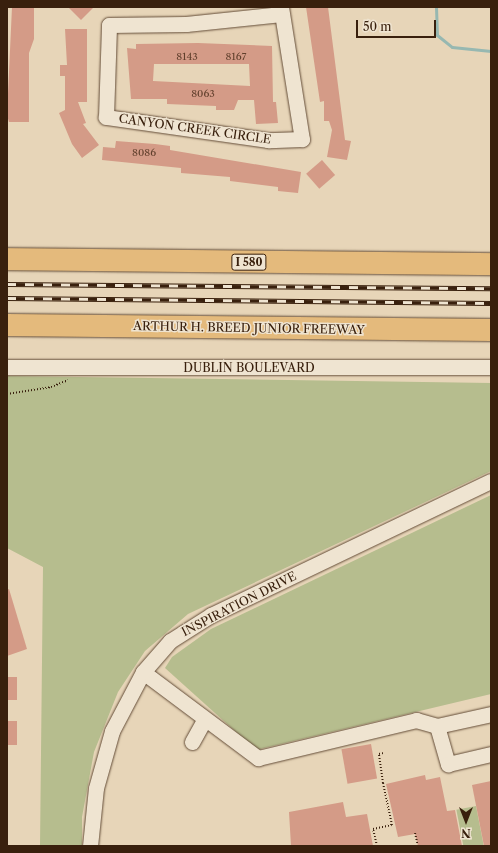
<!DOCTYPE html>
<style>
body{margin:0}
#map{position:relative;width:498px;height:853px;overflow:hidden;background:#e7d5b8;font-family:"Libre Caslon Text",serif}
div>[style]{position:absolute}
.green>*{inset:0;background:#b6bd8e;transform-origin:0 0}
.stream>*{height:3px;margin:-1.5px;padding:0 1.5px;transform-origin:1.5px;border-radius:1.5px;background:#97b8b1}
.building>*{inset:0;background:#d49b87;transform-origin:0 0}
.path>*{height:2px;margin-top:-1px;transform-origin:0;background:repeating-linear-gradient(90deg,#39200d 0 1px,transparent 0 3px)}
.roads{filter:drop-shadow(0 0 1px #644d38) drop-shadow(0 0 1px #644d38)}
.minor>*{height:15px;margin:-7.5px;padding:0 7.5px;transform-origin:7.5px;border-radius:7.5px;background:#efe4d1}
.highway>*{height:22px;margin:-11px;padding:0 11px;transform-origin:11px;border-radius:11px;background:#e4ba7c}
.rail>*{height:4.5px;margin-top:-2.25px;transform-origin:0;background:repeating-linear-gradient(90deg,#efe4d1 0 9px,#39200d 0 18px);box-sizing:border-box;border-block:1px solid #39200d}
span{translate:-50% -50%;white-space:nowrap;text-align:center;line-height:1.15;-webkit-text-stroke:3px #efe4d1;paint-order:stroke}
.number-label{font-size:10px;color:#603f2c}
.number-label span{-webkit-text-stroke-width:0}
.shield-label span{padding:1px 3px;background:#efe4d1;border:1px solid;border-radius:3px;-webkit-text-stroke-width:0}
.shield-label{font-size:11px;color:#39200d;font-weight:700}
.street-label{font-size:12px;color:#39200d}
.frame{position:absolute;inset:0;border:8px solid #39200d;pointer-events:none}
.north{position:absolute;left:446px;top:801px;width:40px;height:40px;-webkit-text-stroke:3px #efe4d1;paint-order:stroke;rotate:180deg;font-size:11px;font-weight:700;line-height:16px;text-align:center;color:#39200d}
.north::after{content:'';display:block;margin:auto;width:14px;height:18px;background:#39200d;clip-path:polygon(50% 0,100% 100%,50% 72%,0 100%)}
.scale{position:absolute;left:356px;top:20px;width:80px;height:18px;box-sizing:border-box;border:2px solid #39200d;border-top:0;padding-left:5px;font-size:12px;line-height:14px;white-space:nowrap;color:#39200d;-webkit-text-stroke:3px #efe4d1;paint-order:stroke}
</style>
<div id="map">
<div class="green">
<div style="clip-path:polygon(7px 376px,491px 383px,491px 471px,188px 614px,145px 651px,118px 692px,94px 752px,82px 817px,82px 846px,40px 846px,43px 567px,7px 548px)"></div>
<div style="clip-path:polygon(491px 495px,491px 694px,256px 750px,165px 668px,172px 657px,211px 629px)"></div>
<div style="left:476px;top:806px;width:41px;height:20px;rotate:79deg"></div>
</div>
<div class="stream">
<div style="left:436px;top:7px;width:28px;rotate:88deg"></div>
<div style="left:437px;top:35px;width:19px;rotate:39deg"></div>
<div style="left:452px;top:47px;width:39px;rotate:6deg"></div>
</div>
<div class="building">
<div style="clip-path:polygon(12px 7px,34px 7px,34px 39px,29px 53px,29px 122px,9px 122px,7px 115px)"></div>
<div style="clip-path:polygon(68px 7px,94px 7px,81px 20px)"></div>
<div style="clip-path:polygon(306px 7px,328px 7px,345px 140px,351px 141px,347px 160px,327px 157px,332px 130px,329px 121px,324px 121px,324px 101px,320px 102px)"></div>
<div style="clip-path:polygon(65px 29px,87px 29px,87px 102px,78px 102px,86px 123px,83px 124px,99px 145px,82px 158px,72px 144px,59px 113px,65px 110px,65px 76px,60px 76px,60px 65px,67px 65px)"></div>
<div style="clip-path:polygon(evenodd,198px 43px,272px 46px,273px 102px,276px 102px,278px 123px,256px 124px,254px 100px,238px 100px,234px 110px,216px 110px,216px 106px,167px 104px,167px 99px,131px 99px,127px 48px,136px 49px,136px 44px,198px 43px,154px 64px,249px 64px,250px 86px,153px 81px,154px 64px)"></div>
<div style="clip-path:polygon(116px 141px,155px 144px,170px 146px,170px 150px,301px 172px,298px 193px,278px 191px,278px 187px,230px 181px,230px 177px,181px 173px,181px 168px,102px 160px,103px 147px,115px 148px)"></div>
<div style="left:322px;top:160px;width:20px;height:21px;rotate:49deg"></div>
<div style="clip-path:polygon(9px 589px,27px 649px,7px 656px,7px 590px)"></div>
<div style="left:17px;top:677px;width:23px;height:10px;rotate:90deg"></div>
<div style="left:7px;top:721px;width:10px;height:24px"></div>
<div style="left:371px;top:744px;width:35px;height:30px;rotate:80deg"></div>
<div style="clip-path:polygon(425px 775px,426px 780px,440px 777px,447px 811px,455px 810px,462px 846px,418px 846px,415px 834px,398px 837px,386px 784px)"></div>
<div style="clip-path:polygon(491px 781px,491px 846px,484px 846px,472px 785px)"></div>
<div style="clip-path:polygon(343px 802px,346px 817px,367px 814px,373px 846px,291px 846px,289px 812px)"></div>
</div>
<div class="path">
<div style="left:7px;top:394px;width:45px;rotate:-9deg"></div>
<div style="left:51px;top:387px;width:18px;rotate:-22deg"></div>
<div style="left:415px;top:833px;width:13px;rotate:77deg"></div>
<div style="left:377px;top:846px;width:17px;rotate:-103deg"></div>
<div style="left:373px;top:829px;width:19px;rotate:-12deg"></div>
<div style="left:392px;top:825px;width:43px;rotate:-102.1deg"></div>
<div style="left:383px;top:783px;width:29px;rotate:-98deg"></div>
<div style="left:379px;top:754px;width:4px;rotate:-14deg"></div>
</div>
<div class="roads">
<div class="minor">
<div style="left:281px;top:7px;width:134px;rotate:81deg"></div>
<div style="left:302px;top:139px;width:34px;rotate:178deg"></div>
<div style="left:268px;top:140px;width:164px;rotate:-171.9deg"></div>
<div style="left:106px;top:117px;width:92px;rotate:-88.1deg"></div>
<div style="left:109px;top:25px;width:77px;rotate:-0.7deg"></div>
<div style="left:186px;top:24px;width:96px;rotate:-6deg"></div>
<div style="left:7px;top:367px;width:484px"></div>
<div style="left:143px;top:672px;width:144px;rotate:36.8deg"></div>
<div style="left:258px;top:758px;width:163px;rotate:-13.5deg"></div>
<div style="left:416px;top:720px;width:22px;rotate:16deg"></div>
<div style="left:437px;top:726px;width:55px;rotate:-12.5deg"></div>
<div style="left:437px;top:726px;width:40px;rotate:74deg"></div>
<div style="left:448px;top:764px;width:44px;rotate:-13.1deg"></div>
<div style="left:192px;top:742px;width:26px;rotate:-61deg"></div>
<div style="left:90px;top:846px;width:58px;rotate:-84.1deg"></div>
<div style="left:96px;top:788px;width:59px;rotate:-74.3deg"></div>
<div style="left:112px;top:731px;width:67px;rotate:-62.3deg"></div>
<div style="left:143px;top:672px;width:41px;rotate:-48.9deg"></div>
<div style="left:170px;top:641px;width:49px;rotate:-32.4deg"></div>
<div style="left:211px;top:615px;width:310px;rotate:-25.6deg"></div>
</div>
<div class="highway">
<div style="left:7px;top:259px;width:484px;rotate:0.6deg"></div>
<div style="left:7px;top:325px;width:484px;rotate:0.6deg"></div>
</div>
</div>
<div class="rail">
<div style="left:7px;top:284px;width:484px;rotate:0.5deg"></div>
<div style="left:7px;top:298px;width:484px;rotate:0.6deg"></div>
</div>
<div class="number-label">
<span style="left:187px;top:57px">8143</span>
<span style="left:236px;top:57px">8167</span>
<span style="left:203px;top:94px">8063</span>
<span style="left:144px;top:153px">8086</span>
</div>
<div class="shield-label">
<span style="left:249px;top:262px">I 580</span>
</div>
<div class="street-label">
<span style="left:195px;top:129px;rotate:8deg">CANYON CREEK CIRCLE</span>
<span style="left:249px;top:328px;rotate:1deg">ARTHUR H. BREED JUNIOR FREEWAY</span>
<span style="left:249px;top:368px">DUBLIN BOULEVARD</span>
<span style="left:239px;top:604px;rotate:-27deg">INSPIRATION DRIVE</span>
</div>
<div class="frame"></div>
<div class="north">N</div>
<div class="scale">50 m</div>
</div>
